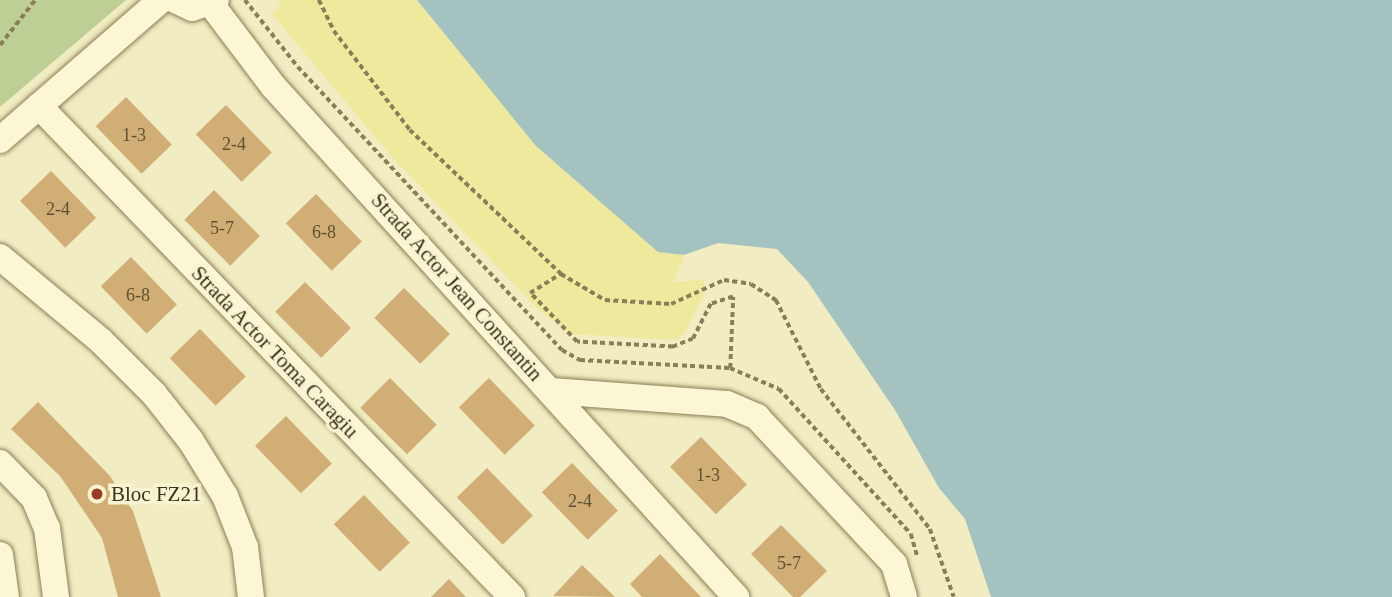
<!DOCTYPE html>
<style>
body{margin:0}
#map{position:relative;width:1392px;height:597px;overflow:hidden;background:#f1ecc1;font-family:Georgia,serif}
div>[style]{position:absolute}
.green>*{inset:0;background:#bdcf94}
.sand>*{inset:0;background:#eee99d}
.water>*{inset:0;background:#a4c3c0}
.building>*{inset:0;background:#d1ae75;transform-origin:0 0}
.path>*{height:3.5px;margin-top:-1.75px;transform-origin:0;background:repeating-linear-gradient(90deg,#8b7d57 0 5px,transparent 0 8.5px)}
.roads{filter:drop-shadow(0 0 2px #8b7d57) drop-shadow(0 0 2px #8b7d57)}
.minor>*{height:26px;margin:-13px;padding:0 13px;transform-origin:13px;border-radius:13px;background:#fbf7d5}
.dots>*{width:19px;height:19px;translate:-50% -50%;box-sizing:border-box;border:4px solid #f8f4d1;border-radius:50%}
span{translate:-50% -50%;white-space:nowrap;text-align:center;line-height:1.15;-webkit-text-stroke:7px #f8f4d1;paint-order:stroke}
.number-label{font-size:18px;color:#605033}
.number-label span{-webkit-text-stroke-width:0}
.street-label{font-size:21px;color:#3a311d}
.poi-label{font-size:21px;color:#3a311d}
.left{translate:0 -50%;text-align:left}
</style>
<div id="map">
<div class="green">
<div style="clip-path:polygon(0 0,126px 0,0 107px)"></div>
</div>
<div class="sand">
<div style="clip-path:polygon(278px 0,417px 0,536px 146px,658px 252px,684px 255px,674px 282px,704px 280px,703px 296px,684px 334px,676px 340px,570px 334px,540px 311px,392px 157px,272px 14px,281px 5px)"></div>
</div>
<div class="water">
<div style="clip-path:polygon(417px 0,1392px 0,1392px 597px,991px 597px,965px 519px,939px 488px,895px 410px,808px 282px,777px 249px,718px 243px,684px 255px,658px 252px,536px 146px)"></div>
</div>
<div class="building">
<div style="left:126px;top:97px;width:66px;height:42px;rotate:46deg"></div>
<div style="left:226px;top:105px;width:66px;height:42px;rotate:46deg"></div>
<div style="left:51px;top:171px;width:65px;height:43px;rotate:46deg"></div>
<div style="left:214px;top:190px;width:65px;height:42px;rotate:45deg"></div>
<div style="left:316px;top:194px;width:66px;height:42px;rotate:46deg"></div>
<div style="left:131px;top:257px;width:66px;height:42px;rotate:46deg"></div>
<div style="left:305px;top:282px;width:65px;height:42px;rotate:45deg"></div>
<div style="left:404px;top:288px;width:65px;height:42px;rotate:45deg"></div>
<div style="left:200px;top:329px;width:66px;height:42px;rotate:46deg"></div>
<div style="left:390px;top:378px;width:66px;height:42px;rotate:45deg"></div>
<div style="left:489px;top:378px;width:66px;height:42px;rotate:46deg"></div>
<div style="clip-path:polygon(38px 402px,110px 476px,133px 511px,161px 597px,118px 597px,102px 538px,60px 476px,11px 429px)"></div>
<div style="left:286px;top:416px;width:66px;height:43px;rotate:46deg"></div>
<div style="left:701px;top:437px;width:66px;height:43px;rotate:46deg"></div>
<div style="left:572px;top:463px;width:66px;height:42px;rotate:46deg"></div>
<div style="left:487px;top:468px;width:66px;height:42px;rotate:46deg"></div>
<div style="left:364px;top:495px;width:66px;height:42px;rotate:46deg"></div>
<div style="clip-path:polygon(781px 525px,827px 571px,800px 597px,793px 597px,751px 554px)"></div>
<div style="clip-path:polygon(660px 554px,701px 597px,642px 597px,630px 584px)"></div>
<div style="clip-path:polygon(582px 565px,615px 597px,553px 596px)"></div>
<div style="clip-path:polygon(449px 579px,466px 597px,431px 597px)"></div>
</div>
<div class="path">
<div style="left:245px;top:0;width:85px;rotate:51.7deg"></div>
<div style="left:298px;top:67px;width:387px;rotate:47deg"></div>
<div style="left:562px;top:350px;width:21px;rotate:29deg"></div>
<div style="left:580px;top:360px;width:150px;rotate:3.1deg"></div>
<div style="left:730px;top:368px;width:53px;rotate:23.2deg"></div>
<div style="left:779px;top:389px;width:196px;rotate:47.7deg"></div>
<div style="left:911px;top:534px;width:22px;rotate:74deg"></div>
<div style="left:319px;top:0;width:34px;rotate:64deg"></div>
<div style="left:334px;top:31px;width:125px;rotate:52.5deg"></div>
<div style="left:410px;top:130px;width:209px;rotate:43.6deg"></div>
<div style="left:0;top:45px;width:57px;rotate:-52.1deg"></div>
<div style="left:730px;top:368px;width:71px;rotate:-87.6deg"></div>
<div style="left:733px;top:297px;width:23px;rotate:162deg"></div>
<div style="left:711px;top:304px;width:39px;rotate:117deg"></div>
<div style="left:693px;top:339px;width:22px;rotate:158deg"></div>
<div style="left:673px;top:347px;width:96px;rotate:-177deg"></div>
<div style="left:577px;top:342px;width:68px;rotate:-133.8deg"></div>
<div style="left:530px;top:293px;width:36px;rotate:-32deg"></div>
<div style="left:561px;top:274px;width:51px;rotate:30.6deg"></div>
<div style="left:605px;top:300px;width:66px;rotate:3.5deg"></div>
<div style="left:671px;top:304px;width:58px;rotate:-24.4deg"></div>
<div style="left:724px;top:280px;width:27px;rotate:8deg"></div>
<div style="left:751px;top:284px;width:30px;rotate:33deg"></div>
<div style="left:776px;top:300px;width:100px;rotate:63.2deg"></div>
<div style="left:821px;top:389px;width:177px;rotate:52.1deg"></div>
<div style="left:930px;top:529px;width:72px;rotate:70.6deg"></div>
</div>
<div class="roads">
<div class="minor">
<div style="left:175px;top:0;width:19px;rotate:25deg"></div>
<div style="left:192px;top:8px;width:25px;rotate:-18deg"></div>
<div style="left:211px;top:4px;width:103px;rotate:52.9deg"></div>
<div style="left:273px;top:86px;width:690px;rotate:47.82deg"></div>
<div style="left:39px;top:106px;width:682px;rotate:46.07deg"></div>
<div style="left:0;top:140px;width:213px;rotate:-41deg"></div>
<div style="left:0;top:257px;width:131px;rotate:39.7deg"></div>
<div style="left:101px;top:341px;width:75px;rotate:45deg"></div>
<div style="left:154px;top:394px;width:60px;rotate:51.8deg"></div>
<div style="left:191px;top:441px;width:65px;rotate:58.3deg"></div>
<div style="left:225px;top:496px;width:55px;rotate:68.6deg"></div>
<div style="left:245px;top:547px;width:50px;rotate:83.2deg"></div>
<div style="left:551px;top:391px;width:176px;rotate:4.2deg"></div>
<div style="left:727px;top:404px;width:33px;rotate:23deg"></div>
<div style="left:757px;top:417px;width:201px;rotate:47deg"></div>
<div style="left:894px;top:564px;width:34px;rotate:73deg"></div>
<div style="left:0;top:463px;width:49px;rotate:45.8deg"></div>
<div style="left:34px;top:498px;width:33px;rotate:67deg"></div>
<div style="left:47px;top:528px;width:70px;rotate:82.6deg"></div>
<div style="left:0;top:555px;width:42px;rotate:81.9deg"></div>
</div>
</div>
<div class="dots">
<div style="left:97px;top:494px;background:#9e3b24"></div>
</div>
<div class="number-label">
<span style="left:134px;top:135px">1-3</span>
<span style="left:234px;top:144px">2-4</span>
<span style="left:58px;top:209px">2-4</span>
<span style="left:222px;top:228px">5-7</span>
<span style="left:324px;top:232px">6-8</span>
<span style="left:138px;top:295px">6-8</span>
<span style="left:708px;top:475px">1-3</span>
<span style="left:580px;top:501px">2-4</span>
<span style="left:789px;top:563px">5-7</span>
</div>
<div class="street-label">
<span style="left:457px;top:287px;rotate:48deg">Strada Actor Jean Constantin</span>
<span style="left:275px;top:352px;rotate:46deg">Strada Actor Toma Caragiu</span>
</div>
<div class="poi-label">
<span class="left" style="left:111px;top:494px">Bloc FZ21</span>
</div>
</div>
